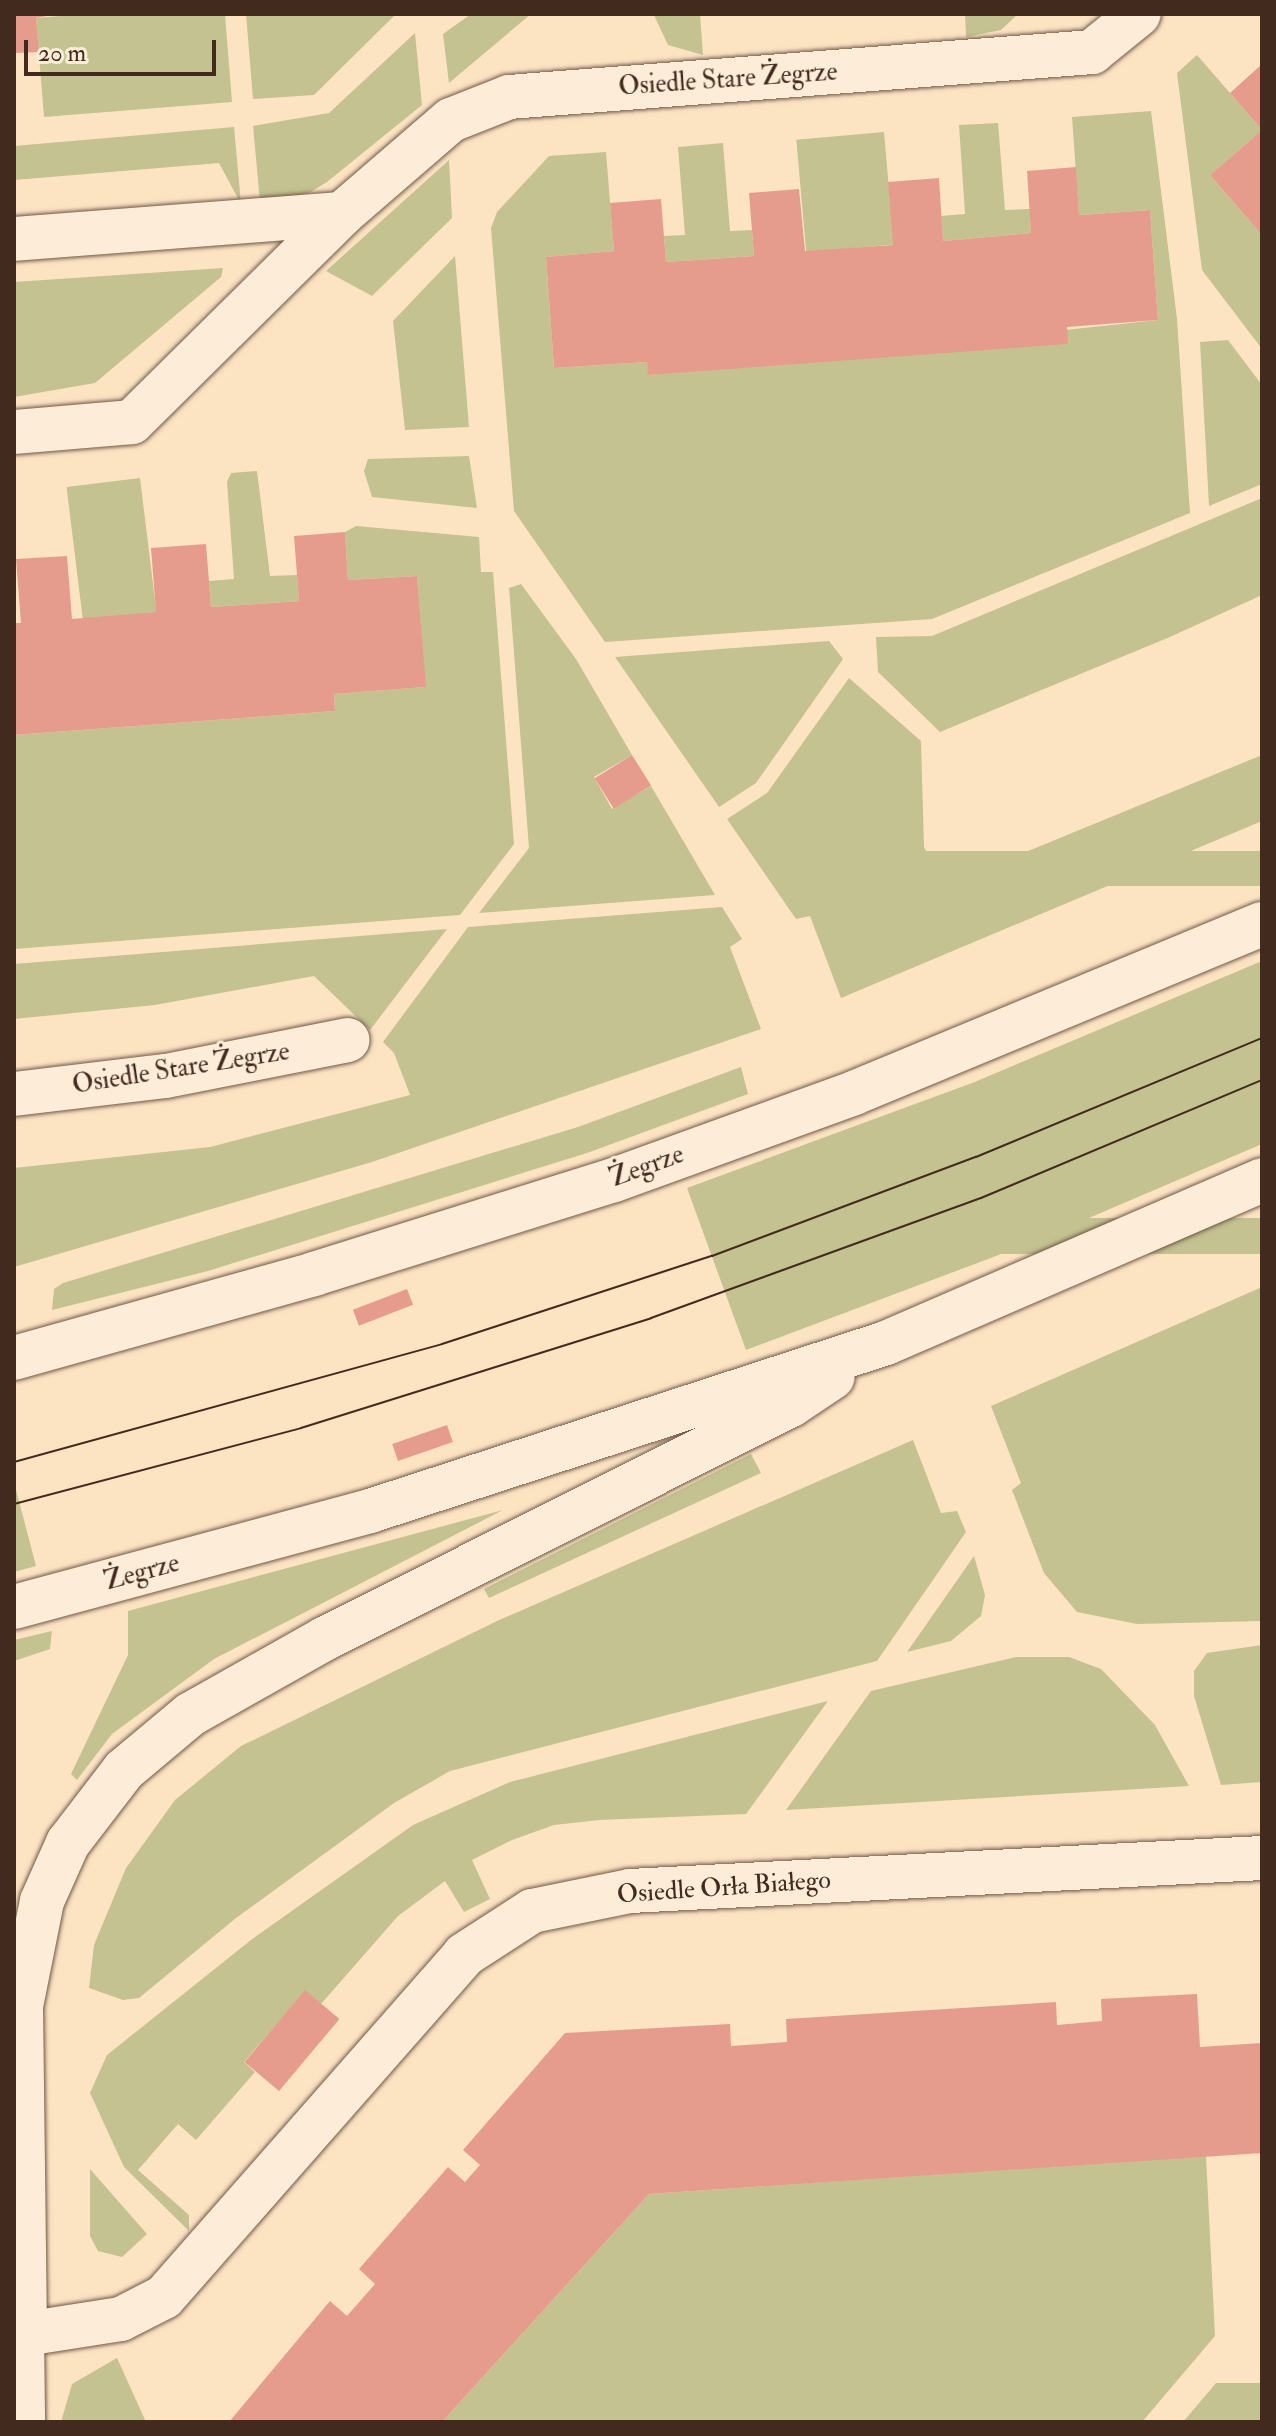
<!DOCTYPE html>
<meta charset="utf-8">
<style>
body{margin:0}
#map{position:relative;width:1276px;height:2436px;overflow:hidden;background:#fce4c3;font-family:"IM FELL Double Pica",serif}
div>[style]{position:absolute}
.green>*{inset:0;background:#c4c290;transform-origin:0 0}
.building>*{inset:0;background:#e69c8c;transform-origin:0 0}
.roads{filter:drop-shadow(0 0 2px #715847) drop-shadow(0 0 2px #715847)}
.service>*{height:38px;margin:-19px;padding:0 19px;transform-origin:19px;border-radius:19px;background:#fdedd8}
.minor>*{height:44px;margin:-22px;padding:0 22px;transform-origin:22px;border-radius:22px;background:#fdedd8}
.tertiary>*{height:44px;margin:-22px;padding:0 22px;transform-origin:22px;border-radius:22px;background:#fdedd8}
.tram>*{height:2px;margin:-1px;padding:0 1px;transform-origin:1px;border-radius:1px;background:#432a1e}
span{translate:-50% -50%;white-space:nowrap;text-align:center;line-height:1.15;-webkit-text-stroke:6px #fdedd8;paint-order:stroke}
.street-label{font-size:26px;color:#432a1e}
.frame{position:absolute;inset:0;border:16px solid #432a1e;pointer-events:none}
.scale{position:absolute;left:24px;top:40px;width:192px;height:36px;box-sizing:border-box;border:4px solid #432a1e;border-top:0;padding-left:10px;font-size:24px;line-height:28px;white-space:nowrap;color:#432a1e;-webkit-text-stroke:6px #fdedd8;paint-order:stroke}
</style>
<div id="map">
<div class="green">
<div style="clip-path:polygon(87px 14px,225px 14px,232px 102px,44px 117px,36px 18px)"></div>
<div style="clip-path:polygon(246px 14px,396px 14px,314px 95px,253px 99px)"></div>
<div style="clip-path:polygon(471px 14px,531px 14px,449px 83px,443px 34px)"></div>
<div style="clip-path:polygon(700px 14px,703px 55px,668px 45px,654px 15px)"></div>
<div style="clip-path:polygon(965px 14px,1018px 14px,1001px 30px,966px 37px)"></div>
<div style="clip-path:polygon(415px 33px,422px 105px,327px 182px,309px 193px,260px 202px,253px 126px,329px 113px)"></div>
<div style="clip-path:polygon(1197px 55px,1262px 130px,1210px 175px,1262px 235px,1262px 349px,1202px 270px,1177px 73px)"></div>
<div style="clip-path:polygon(1151px 111px,1177px 319px,1190px 513px,932px 619px,605px 642px,514px 511px,491px 228px,497px 212px,549px 156px,606px 152px,614px 251px,546px 257px,554px 368px,647px 362px,649px 375px,1158px 320px,1150px 210px,1079px 215px,1072px 117px)"></div>
<div style="clip-path:polygon(998px 123px,1005px 210px,1030px 209px,1031px 233px,943px 241px,941px 216px,965px 214px,959px 125px)"></div>
<div style="clip-path:polygon(234px 127px,241px 204px,219px 163px,14px 180px,14px 146px)"></div>
<div style="left:884px;top:132px;width:113px;height:88px;rotate:85deg"></div>
<div style="clip-path:polygon(723px 143px,730px 231px,752px 230px,754px 256px,666px 262px,664px 236px,685px 235px,678px 147px)"></div>
<div style="clip-path:polygon(449px 160px,452px 218px,372px 296px,326px 271px)"></div>
<div style="clip-path:polygon(455px 256px,469px 427px,405px 430px,393px 321px)"></div>
<div style="clip-path:polygon(223px 268px,221px 277px,95px 383px,14px 397px,14px 282px)"></div>
<div style="clip-path:polygon(1228px 340px,1262px 385px,1262px 484px,1209px 506px,1200px 342px)"></div>
<div style="clip-path:polygon(469px 456px,477px 508px,372px 497px,364px 471px,368px 459px)"></div>
<div style="clip-path:polygon(257px 471px,270px 576px,297px 575px,299px 601px,211px 607px,209px 581px,234px 579px,227px 482px,231px 473px)"></div>
<div style="left:140px;top:478px;width:135px;height:74px;rotate:83deg"></div>
<div style="clip-path:polygon(1262px 498px,1262px 595px,1170px 637px,940px 732px,878px 672px,876px 637px,932px 636px)"></div>
<div style="clip-path:polygon(356px 526px,479px 537px,481px 572px,493px 572px,514px 844px,460px 915px,14px 949px,14px 735px,335px 711px,334px 694px,425px 687px,417px 576px,348px 580px,345px 532px)"></div>
<div style="clip-path:polygon(521px 584px,576px 659px,632px 755px,594px 777px,612px 809px,651px 786px,715px 895px,479px 913px,529px 848px,509px 588px)"></div>
<div style="clip-path:polygon(829px 641px,843px 659px,756px 783px,719px 807px,615px 657px)"></div>
<div style="clip-path:polygon(849px 678px,921px 741px,924px 847px,943px 886px,1262px 755px,1262px 821px,841px 998px,810px 916px,796px 919px,727px 819px,767px 793px)"></div>
<div style="left:1262px;top:851px;width:35px;height:371px;rotate:90deg"></div>
<div style="clip-path:polygon(722px 907px,742px 939px,730px 947px,761px 1029px,372px 1162px,14px 1267px,14px 1168px,210px 1147px,410px 1095px,394px 1053px,383px 1042px,468px 927px)"></div>
<div style="clip-path:polygon(447px 929px,370px 1030px,314px 976px,155px 1005px,14px 1019px,14px 964px)"></div>
<div style="clip-path:polygon(1262px 961px,1262px 1144px,1028px 1244px,746px 1350px,687px 1188px,972px 1083px)"></div>
<div style="clip-path:polygon(741px 1067px,748px 1094px,587px 1153px,208px 1271px,52px 1310px,54px 1289px,63px 1283px,578px 1127px)"></div>
<div style="left:1262px;top:1218px;width:36px;height:299px;rotate:90deg"></div>
<div style="clip-path:polygon(1262px 1287px,1262px 1621px,1137px 1624px,1077px 1612px,1044px 1573px,1012px 1490px,1021px 1483px,991px 1406px)"></div>
<div style="clip-path:polygon(913px 1440px,941px 1513px,957px 1511px,966px 1532px,877px 1661px,450px 1771px,394px 1803px,236px 1918px,139px 1998px,123px 2000px,89px 1988px,94px 1945px,126px 1868px,175px 1800px,241px 1746px,497px 1621px)"></div>
<div style="clip-path:polygon(751px 1454px,761px 1473px,489px 1598px,484px 1589px)"></div>
<div style="clip-path:polygon(14px 1482px,36px 1566px,14px 1572px)"></div>
<div style="clip-path:polygon(503px 1510px,214px 1659px,112px 1734px,77px 1780px,71px 1774px,128px 1655px,128px 1611px)"></div>
<div style="clip-path:polygon(974px 1556px,985px 1595px,981px 1616px,951px 1641px,907px 1652px)"></div>
<div style="clip-path:polygon(52px 1631px,50px 1649px,14px 1661px,14px 1640px)"></div>
<div style="clip-path:polygon(1262px 1645px,1262px 1782px,1221px 1785px,1194px 1696px,1194px 1671px,1207px 1653px)"></div>
<div style="clip-path:polygon(1016px 1657px,1069px 1657px,1101px 1669px,1155px 1725px,1189px 1786px,786px 1810px,871px 1691px)"></div>
<div style="clip-path:polygon(828px 1701px,746px 1814px,599px 1820px,554px 1825px,512px 1840px,472px 1860px,490px 1899px,464px 1912px,445px 1881px,398px 1916px,321px 2004px,305px 1991px,244px 2062px,255px 2072px,196px 2140px,178px 2124px,138px 2170px,189px 2215px,189px 2231px,124px 2167px,90px 2093px,107px 2055px,251px 1940px,413px 1825px,510px 1782px)"></div>
<div style="clip-path:polygon(1206px 2156px,1215px 2336px,1142px 2422px,442px 2422px,649px 2194px)"></div>
<div style="clip-path:polygon(90px 2169px,147px 2234px,122px 2257px,98px 2251px,90px 2236px)"></div>
<div style="clip-path:polygon(117px 2358px,146px 2422px,61px 2422px,72px 2384px)"></div>
<div style="clip-path:polygon(1216px 2383px,1262px 2383px,1262px 2422px,1183px 2422px)"></div>
</div>
<div class="building">
<div style="clip-path:polygon(14px 14px,58px 14px,36px 18px,39px 52px,16px 53px)"></div>
<div style="clip-path:polygon(1262px 64px,1262px 235px,1210px 175px,1262px 130px,1230px 93px)"></div>
<div style="clip-path:polygon(1076px 167px,1079px 215px,1150px 210px,1158px 320px,1067px 327px,1068px 344px,648px 375px,647px 362px,554px 368px,546px 257px,614px 251px,610px 203px,661px 199px,666px 262px,754px 256px,749px 193px,799px 189px,805px 251px,893px 245px,888px 182px,939px 178px,943px 241px,1031px 233px,1027px 171px)"></div>
<div style="clip-path:polygon(345px 532px,348px 580px,417px 576px,426px 687px,334px 694px,335px 711px,14px 735px,14px 623px,21px 623px,16px 559px,67px 556px,72px 619px,156px 612px,151px 548px,206px 544px,211px 607px,299px 601px,294px 536px)"></div>
<div style="left:632px;top:755px;width:36px;height:44px;rotate:58deg"></div>
<div style="left:407px;top:1289px;width:17px;height:58px;rotate:69deg"></div>
<div style="left:447px;top:1425px;width:18px;height:58px;rotate:71deg"></div>
<div style="left:305px;top:1990px;width:45px;height:94px;rotate:40deg"></div>
<div style="clip-path:polygon(1197px 1994px,1200px 2047px,1262px 2043px,1262px 2153px,649px 2194px,442px 2422px,229px 2422px,330px 2301px,347px 2316px,375px 2284px,359px 2269px,448px 2167px,465px 2182px,480px 2165px,463px 2150px,565px 2033px,730px 2024px,731px 2046px,787px 2042px,786px 2019px,1056px 2002px,1057px 2025px,1102px 2021px,1101px 1999px)"></div>
</div>
<div class="roads">
<div class="service">
<div style="left:25px;top:2334px;width:88px;rotate:89.3deg"></div>
</div>
<div class="minor">
<div style="left:14px;top:239px;width:329px;rotate:-4.4deg"></div>
<div style="left:14px;top:432px;width:118px;rotate:-4.8deg"></div>
<div style="left:132px;top:422px;width:296px;rotate:-44.7deg"></div>
<div style="left:342px;top:214px;width:144px;rotate:-40.8deg"></div>
<div style="left:451px;top:120px;width:62px;rotate:-21.6deg"></div>
<div style="left:509px;top:97px;width:585px;rotate:-4.41deg"></div>
<div style="left:1092px;top:52px;width:60px;rotate:-39deg"></div>
<div style="left:14px;top:1094px;width:153px;rotate:-6.8deg"></div>
<div style="left:166px;top:1076px;width:185px;rotate:-11.2deg"></div>
<div style="left:14px;top:1989px;width:18px;rotate:68deg"></div>
<div style="left:21px;top:2006px;width:328px;rotate:89.3deg"></div>
<div style="left:25px;top:2334px;width:97px;rotate:-8.9deg"></div>
<div style="left:121px;top:2319px;width:48px;rotate:-27.1deg"></div>
<div style="left:164px;top:2297px;width:455px;rotate:-48.7deg"></div>
<div style="left:464px;top:1955px;width:81px;rotate:-32.9deg"></div>
<div style="left:532px;top:1911px;width:100px;rotate:-11.5deg"></div>
<div style="left:630px;top:1891px;width:633px;rotate:-2.99deg"></div>
<div style="left:21px;top:2006px;width:107px;rotate:-78.7deg"></div>
<div style="left:42px;top:1901px;width:64px;rotate:-65.9deg"></div>
<div style="left:68px;top:1843px;width:92px;rotate:-52.5deg"></div>
<div style="left:124px;top:1770px;width:87px;rotate:-39.9deg"></div>
</div>
<div class="tertiary">
<div style="left:14px;top:1358px;width:312px;rotate:-15.6deg"></div>
<div style="left:314px;top:1274px;width:314px;rotate:-17.4deg"></div>
<div style="left:614px;top:1180px;width:255px;rotate:-19.9deg"></div>
<div style="left:854px;top:1093px;width:442px;rotate:-22.5deg"></div>
<div style="left:14px;top:1607px;width:369px;rotate:-15.1deg"></div>
<div style="left:370px;top:1511px;width:543px;rotate:-18.03deg"></div>
<div style="left:886px;top:1343px;width:410px;rotate:-23.4deg"></div>
<div style="left:191px;top:1714px;width:153px;rotate:-29.4deg"></div>
<div style="left:324px;top:1639px;width:522px;rotate:-26.61deg"></div>
<div style="left:791px;top:1405px;width:50px;rotate:-33.7deg"></div>
</div>
</div>
<div class="tram">
<div style="left:14px;top:1462px;width:444px;rotate:-15.4deg"></div>
<div style="left:442px;top:1344px;width:284px;rotate:-18.1deg"></div>
<div style="left:712px;top:1256px;width:282px;rotate:-20.6deg"></div>
<div style="left:976px;top:1157px;width:310px;rotate:-22.6deg"></div>
<div style="left:14px;top:1504px;width:297px;rotate:-14.8deg"></div>
<div style="left:301px;top:1428px;width:367px;rotate:-17.4deg"></div>
<div style="left:651px;top:1318px;width:351px;rotate:-20deg"></div>
<div style="left:981px;top:1198px;width:305px;rotate:-22.8deg"></div>
</div>
<div class="street-label">
<span style="left:728px;top:80px;rotate:-4deg">Osiedle Stare Żegrze</span>
<span style="left:181px;top:1069px;rotate:-9deg">Osiedle Stare Żegrze</span>
<span style="left:647px;top:1167px;rotate:-20deg">Żegrze</span>
<span style="left:142px;top:1573px;rotate:-15deg">Żegrze</span>
<span style="left:724px;top:1888px;rotate:-4deg">Osiedle Orła Białego</span>
</div>
<div class="frame"></div>
<div class="scale">20 m</div>
</div>
